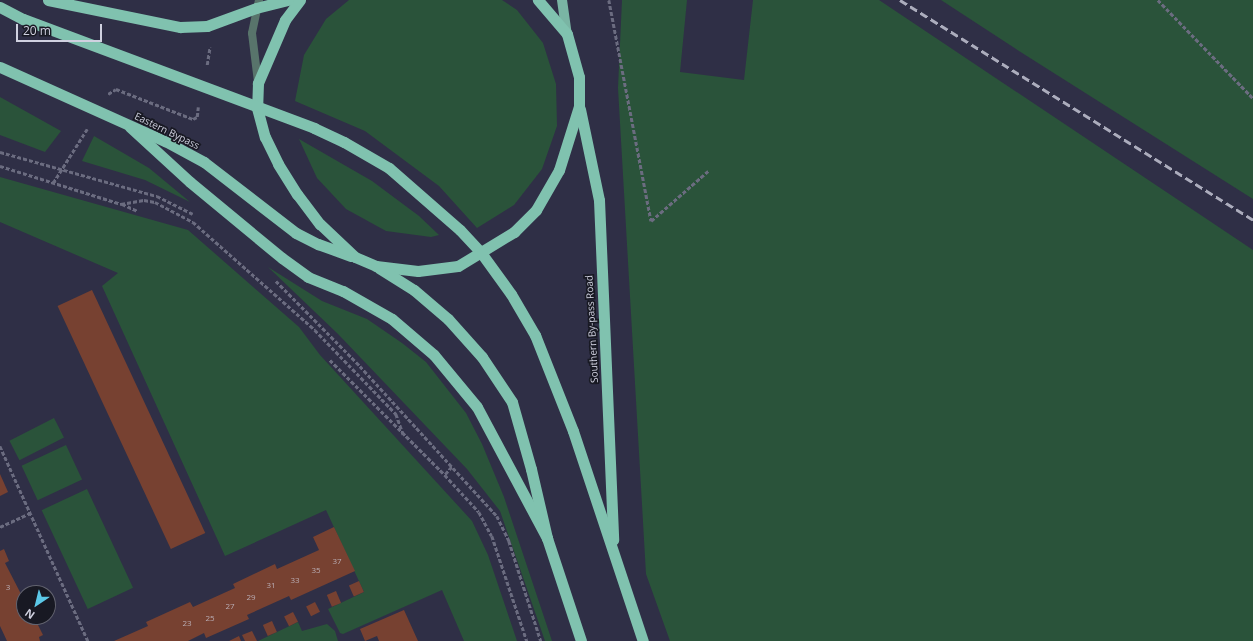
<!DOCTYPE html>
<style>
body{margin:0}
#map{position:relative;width:1253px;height:641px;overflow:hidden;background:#2f2f46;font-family:"Open Sans",sans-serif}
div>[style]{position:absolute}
.green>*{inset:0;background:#2a533a;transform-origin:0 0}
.building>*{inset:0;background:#774131;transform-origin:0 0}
.path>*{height:2.5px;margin-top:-1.25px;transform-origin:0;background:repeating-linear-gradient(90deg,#6b6c80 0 4px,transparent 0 6px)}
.service>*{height:8px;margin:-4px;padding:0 4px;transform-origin:4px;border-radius:4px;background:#58746b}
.primary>*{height:10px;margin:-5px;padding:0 5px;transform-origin:5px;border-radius:5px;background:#7ab5a4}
.trunk>*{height:11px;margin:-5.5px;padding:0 5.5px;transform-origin:5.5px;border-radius:5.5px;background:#80c2af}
.rail>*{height:3px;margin-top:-1.5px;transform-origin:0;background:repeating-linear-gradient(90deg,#acadbd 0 8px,transparent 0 12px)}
span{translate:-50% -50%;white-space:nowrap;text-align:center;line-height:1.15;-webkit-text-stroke:3.5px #181923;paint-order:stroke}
.number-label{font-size:8px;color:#baadb4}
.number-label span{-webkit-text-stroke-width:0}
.street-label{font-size:10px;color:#d0d1e0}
.north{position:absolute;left:16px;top:585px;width:40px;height:40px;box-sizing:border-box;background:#181923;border:1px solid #62636f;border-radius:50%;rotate:215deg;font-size:11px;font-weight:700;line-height:16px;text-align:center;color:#d0d1e0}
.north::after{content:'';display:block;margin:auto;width:14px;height:18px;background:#5bc8e7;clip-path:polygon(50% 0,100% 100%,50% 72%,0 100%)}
.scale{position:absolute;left:16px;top:24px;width:86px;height:18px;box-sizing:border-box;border:2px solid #d0d1e0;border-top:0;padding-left:5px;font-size:12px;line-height:14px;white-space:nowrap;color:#d0d1e0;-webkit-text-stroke:3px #181923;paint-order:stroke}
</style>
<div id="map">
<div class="green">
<div style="clip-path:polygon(349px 0,502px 0,517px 10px,543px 43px,556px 84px,557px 126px,542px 169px,514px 205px,477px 228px,439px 186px,365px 131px,295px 101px,304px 55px,326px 19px)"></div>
<div style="clip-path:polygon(622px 0,687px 0,680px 72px,744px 80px,753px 0,879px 0,1253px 250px,1253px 641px,670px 641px,646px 574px,618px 88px)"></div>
<div style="clip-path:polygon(941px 0,1253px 0,1253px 199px,1019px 51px)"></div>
<div style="clip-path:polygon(0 97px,61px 131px,45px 152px,0 135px)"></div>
<div style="clip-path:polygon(94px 136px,149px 168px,190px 202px,145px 180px,82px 161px)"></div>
<div style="clip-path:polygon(299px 139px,372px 181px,419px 216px,439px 235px,431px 237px,386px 231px,346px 209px,317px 178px)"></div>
<div style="clip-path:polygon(0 177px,188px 230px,299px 327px,320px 355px,472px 521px,488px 555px,517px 641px,464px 641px,442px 590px,343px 634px,340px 633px,328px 609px,364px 592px,326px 510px,225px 556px,102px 286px,118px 273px,0 222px)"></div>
<div style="clip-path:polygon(268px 267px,322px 301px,367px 319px,402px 343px,426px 362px,466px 413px,482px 444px,504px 497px,552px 641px,545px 641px,500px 511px,467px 469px,338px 334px)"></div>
<div style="left:54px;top:418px;width:22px;height:50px;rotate:63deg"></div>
<div style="left:66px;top:445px;width:38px;height:49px;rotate:65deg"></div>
<div style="left:87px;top:489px;width:109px;height:50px;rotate:65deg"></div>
<div style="clip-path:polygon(298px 622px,302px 631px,327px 624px,335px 631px,338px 641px,258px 641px)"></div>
</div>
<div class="building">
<div style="left:92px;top:290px;width:268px;height:38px;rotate:65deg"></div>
<div style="clip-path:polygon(0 474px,8px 492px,0 496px)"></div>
<div style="clip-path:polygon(334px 527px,355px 571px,291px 600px,289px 596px,247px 615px,249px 619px,206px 638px,204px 633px,188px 641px,114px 641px,148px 626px,146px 622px,190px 602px,193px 607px,235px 588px,233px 584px,275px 564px,277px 569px,319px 550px,313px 537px)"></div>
<div style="clip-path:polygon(4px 549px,9px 561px,5px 563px,21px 594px,24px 596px,24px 617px,34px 617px,43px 635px,39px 637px,40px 641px,7px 641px,0 626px,0 551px)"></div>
<div style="left:359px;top:581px;width:12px;height:11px;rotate:66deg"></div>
<div style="left:336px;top:591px;width:13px;height:10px;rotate:67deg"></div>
<div style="left:315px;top:602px;width:11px;height:10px;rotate:63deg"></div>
<div style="clip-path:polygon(404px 610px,418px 641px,379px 641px,377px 636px,365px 641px,360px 629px)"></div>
<div style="left:293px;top:612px;width:11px;height:10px;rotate:63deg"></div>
<div style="left:272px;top:621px;width:12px;height:10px;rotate:66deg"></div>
<div style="clip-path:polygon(252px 631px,257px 641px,245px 641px,242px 635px)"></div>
<div style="clip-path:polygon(239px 636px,241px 641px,229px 641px)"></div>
</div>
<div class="path">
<div style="left:609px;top:0;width:225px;rotate:79.2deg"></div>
<div style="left:651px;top:221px;width:76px;rotate:-41.3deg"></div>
<div style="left:1158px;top:0;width:136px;rotate:45.9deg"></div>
<div style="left:207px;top:65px;width:18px;rotate:-81deg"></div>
<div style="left:108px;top:94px;width:9px;rotate:-32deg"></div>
<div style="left:116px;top:89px;width:83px;rotate:21.3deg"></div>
<div style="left:193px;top:119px;width:4px;rotate:-27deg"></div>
<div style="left:197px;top:117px;width:10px;rotate:-84deg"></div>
<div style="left:0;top:152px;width:163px;rotate:15.7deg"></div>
<div style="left:157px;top:196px;width:40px;rotate:26.6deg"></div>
<div style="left:0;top:166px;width:127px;rotate:17.4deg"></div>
<div style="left:121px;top:204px;width:23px;rotate:-10deg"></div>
<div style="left:144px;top:200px;width:11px;rotate:10deg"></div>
<div style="left:155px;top:202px;width:43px;rotate:27.8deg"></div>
<div style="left:193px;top:222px;width:163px;rotate:41.5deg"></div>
<div style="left:315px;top:330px;width:117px;rotate:46deg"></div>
<div style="left:396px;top:414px;width:23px;rotate:70deg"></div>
<div style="left:53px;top:183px;width:64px;rotate:-57.8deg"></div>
<div style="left:122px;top:204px;width:17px;rotate:24deg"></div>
<div style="left:276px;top:281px;width:120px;rotate:45.3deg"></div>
<div style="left:360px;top:366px;width:203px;rotate:47.6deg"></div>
<div style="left:497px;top:516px;width:28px;rotate:64deg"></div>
<div style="left:509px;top:541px;width:105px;rotate:72.3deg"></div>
<div style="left:330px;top:360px;width:163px;rotate:45deg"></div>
<div style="left:0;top:446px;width:214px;rotate:65.7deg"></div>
<div style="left:452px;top:467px;width:11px;rotate:131deg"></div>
<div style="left:445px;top:475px;width:50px;rotate:47.4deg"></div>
<div style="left:479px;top:512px;width:27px;rotate:62deg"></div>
<div style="left:492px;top:536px;width:111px;rotate:71.6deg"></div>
<div style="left:0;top:527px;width:33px;rotate:-25deg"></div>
</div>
<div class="service">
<div style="left:258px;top:82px;width:49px;rotate:-97deg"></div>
<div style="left:252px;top:33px;width:34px;rotate:-78deg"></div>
</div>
<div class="primary">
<div style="left:562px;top:0;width:34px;rotate:82deg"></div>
</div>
<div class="trunk">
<div style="left:48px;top:0;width:135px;rotate:11.6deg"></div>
<div style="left:180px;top:27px;width:27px;rotate:-2deg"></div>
<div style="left:207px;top:26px;width:52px;rotate:-20.2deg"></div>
<div style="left:256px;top:8px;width:33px;rotate:-14deg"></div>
<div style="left:300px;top:0;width:25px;rotate:127deg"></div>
<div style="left:285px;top:20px;width:69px;rotate:113.2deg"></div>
<div style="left:258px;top:83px;width:25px;rotate:92deg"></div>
<div style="left:257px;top:108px;width:30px;rotate:75deg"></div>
<div style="left:265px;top:137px;width:30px;rotate:64deg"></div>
<div style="left:278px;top:164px;width:36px;rotate:58deg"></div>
<div style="left:297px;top:194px;width:38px;rotate:53deg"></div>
<div style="left:320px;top:224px;width:48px;rotate:43.3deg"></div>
<div style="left:355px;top:257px;width:23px;rotate:23deg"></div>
<div style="left:376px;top:266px;width:42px;rotate:6.8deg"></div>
<div style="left:418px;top:271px;width:40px;rotate:-7.1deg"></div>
<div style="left:458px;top:266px;width:66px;rotate:-31.3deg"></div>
<div style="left:514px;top:232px;width:31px;rotate:-45deg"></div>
<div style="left:536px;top:210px;width:46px;rotate:-60.1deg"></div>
<div style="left:559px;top:170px;width:67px;rotate:-72.6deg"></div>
<div style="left:579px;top:106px;width:29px;rotate:-90deg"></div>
<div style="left:579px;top:77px;width:45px;rotate:-105.6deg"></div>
<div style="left:567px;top:34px;width:45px;rotate:-130.5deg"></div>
<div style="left:0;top:7px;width:26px;rotate:28deg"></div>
<div style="left:23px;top:19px;width:311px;rotate:20.5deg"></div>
<div style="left:314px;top:128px;width:33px;rotate:25deg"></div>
<div style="left:344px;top:142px;width:52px;rotate:30deg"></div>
<div style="left:389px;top:168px;width:94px;rotate:41.1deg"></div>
<div style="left:460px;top:230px;width:33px;rotate:47deg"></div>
<div style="left:482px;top:254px;width:49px;rotate:54.1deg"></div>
<div style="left:511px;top:294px;width:48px;rotate:59.7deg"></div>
<div style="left:535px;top:335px;width:103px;rotate:68.4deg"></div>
<div style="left:573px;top:431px;width:221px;rotate:71.6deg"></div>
<div style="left:0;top:67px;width:181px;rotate:24.2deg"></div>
<div style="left:165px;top:141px;width:44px;rotate:28.3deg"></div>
<div style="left:204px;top:162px;width:116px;rotate:37.7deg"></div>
<div style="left:296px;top:233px;width:25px;rotate:27deg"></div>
<div style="left:318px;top:244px;width:35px;rotate:20deg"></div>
<div style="left:580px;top:109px;width:93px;rotate:78.2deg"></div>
<div style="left:599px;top:200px;width:340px;rotate:87.6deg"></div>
<div style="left:130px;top:127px;width:81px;rotate:42.5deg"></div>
<div style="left:190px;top:182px;width:119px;rotate:39.6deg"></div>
<div style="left:282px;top:258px;width:32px;rotate:36deg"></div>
<div style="left:308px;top:277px;width:38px;rotate:22deg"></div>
<div style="left:343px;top:291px;width:56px;rotate:29.7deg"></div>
<div style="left:392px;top:319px;width:55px;rotate:40.6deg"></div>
<div style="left:434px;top:355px;width:67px;rotate:50.4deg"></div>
<div style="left:477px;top:407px;width:149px;rotate:61.9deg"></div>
<div style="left:379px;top:268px;width:41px;rotate:32.2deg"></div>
<div style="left:414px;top:290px;width:45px;rotate:40.5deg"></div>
<div style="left:448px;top:319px;width:51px;rotate:48.2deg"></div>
<div style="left:482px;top:357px;width:54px;rotate:56.3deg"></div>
<div style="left:512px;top:402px;width:70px;rotate:74.2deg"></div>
<div style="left:531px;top:469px;width:71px;rotate:76.9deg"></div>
<div style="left:547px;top:538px;width:108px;rotate:71.7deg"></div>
</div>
<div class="rail">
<div style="left:900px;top:0;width:416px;rotate:31.9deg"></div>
</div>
<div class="number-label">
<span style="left:337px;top:561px">37</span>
<span style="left:316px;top:570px">35</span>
<span style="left:295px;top:580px">33</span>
<span style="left:271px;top:585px">31</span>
<span style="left:8px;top:587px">3</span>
<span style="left:251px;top:597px">29</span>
<span style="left:230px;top:606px">27</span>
<span style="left:210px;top:618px">25</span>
<span style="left:187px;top:623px">23</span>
</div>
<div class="street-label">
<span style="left:167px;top:131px;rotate:26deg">Eastern Bypass</span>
<span style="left:592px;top:329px;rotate:-93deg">Southern By-pass Road</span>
</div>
<div class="north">N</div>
<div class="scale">20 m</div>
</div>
